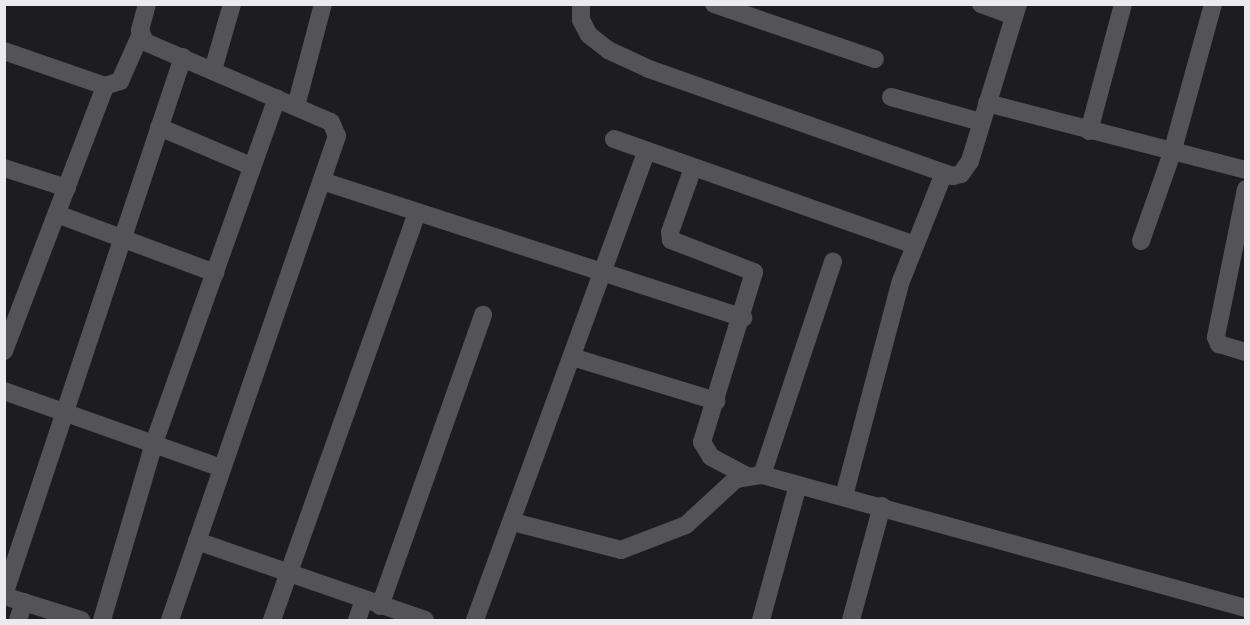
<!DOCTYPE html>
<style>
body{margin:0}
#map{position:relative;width:1250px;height:625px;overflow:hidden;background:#1d1c21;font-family:"Noto Sans",sans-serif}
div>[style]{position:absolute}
.minor>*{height:18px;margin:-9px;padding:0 9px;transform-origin:9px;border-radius:9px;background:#545458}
span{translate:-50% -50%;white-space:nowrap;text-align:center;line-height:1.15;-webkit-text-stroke:4.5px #1d1c21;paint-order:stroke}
.frame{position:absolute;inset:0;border:6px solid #ebeaee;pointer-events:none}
</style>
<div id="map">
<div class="minor">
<div style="left:147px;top:4px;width:27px;rotate:105deg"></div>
<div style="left:140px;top:30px;width:13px;rotate:67deg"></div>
<div style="left:145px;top:42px;width:202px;rotate:23.3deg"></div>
<div style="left:331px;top:122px;width:15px;rotate:67deg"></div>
<div style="left:337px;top:136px;width:512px;rotate:109.04deg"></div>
<div style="left:581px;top:4px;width:16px;rotate:90deg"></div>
<div style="left:581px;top:20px;width:17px;rotate:62deg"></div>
<div style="left:589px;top:35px;width:24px;rotate:38deg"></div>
<div style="left:608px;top:50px;width:45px;rotate:24.9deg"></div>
<div style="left:649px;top:69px;width:322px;rotate:19.4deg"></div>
<div style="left:953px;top:176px;width:8px;rotate:-14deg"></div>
<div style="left:961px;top:174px;width:16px;rotate:-55deg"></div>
<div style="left:970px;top:161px;width:164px;rotate:-73deg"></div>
<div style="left:714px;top:4px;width:170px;rotate:18.9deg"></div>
<div style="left:981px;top:4px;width:35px;rotate:20deg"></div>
<div style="left:4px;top:51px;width:107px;rotate:19.1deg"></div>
<div style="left:105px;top:86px;width:16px;rotate:-18deg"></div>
<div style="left:120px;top:81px;width:49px;rotate:-66deg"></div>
<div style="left:213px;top:70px;width:69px;rotate:-73.9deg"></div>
<div style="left:891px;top:97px;width:93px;rotate:15.5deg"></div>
<div style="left:987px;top:103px;width:268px;rotate:14.5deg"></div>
<div style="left:296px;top:106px;width:106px;rotate:-75.2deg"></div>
<div style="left:159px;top:127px;width:100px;rotate:23deg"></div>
<div style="left:1089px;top:131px;width:131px;rotate:-75deg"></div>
<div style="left:614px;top:139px;width:319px;rotate:19.4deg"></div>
<div style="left:4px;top:168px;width:66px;rotate:17.6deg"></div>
<div style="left:693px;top:168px;width:68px;rotate:109.8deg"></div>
<div style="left:670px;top:232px;width:8px;rotate:83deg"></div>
<div style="left:671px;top:240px;width:89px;rotate:21.1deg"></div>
<div style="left:754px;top:272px;width:178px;rotate:107deg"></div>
<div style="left:702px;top:442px;width:17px;rotate:59deg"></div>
<div style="left:711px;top:457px;width:41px;rotate:27.8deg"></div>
<div style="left:322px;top:181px;width:443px;rotate:18deg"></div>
<div style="left:1246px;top:189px;width:151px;rotate:101.5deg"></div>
<div style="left:1216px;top:337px;width:8px;rotate:67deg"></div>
<div style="left:1219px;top:344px;width:28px;rotate:17deg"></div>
<div style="left:57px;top:214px;width:169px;rotate:20.5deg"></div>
<div style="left:1141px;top:241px;width:93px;rotate:-70.6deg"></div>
<div style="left:1172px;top:153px;width:155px;rotate:-74.6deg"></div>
<div style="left:4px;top:351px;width:284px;rotate:-69.1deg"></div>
<div style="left:572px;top:357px;width:151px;rotate:17deg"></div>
<div style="left:4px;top:391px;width:231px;rotate:19.5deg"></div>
<div style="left:762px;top:475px;width:225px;rotate:-71.6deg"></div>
<div style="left:844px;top:496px;width:222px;rotate:-75.2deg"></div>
<div style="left:901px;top:281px;width:116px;rotate:-68.3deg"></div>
<div style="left:513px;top:522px;width:112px;rotate:14.5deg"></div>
<div style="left:621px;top:550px;width:70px;rotate:-21deg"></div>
<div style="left:686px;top:525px;width:68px;rotate:-42.6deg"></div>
<div style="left:736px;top:479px;width:26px;rotate:-9deg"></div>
<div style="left:762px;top:475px;width:502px;rotate:15.37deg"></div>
<div style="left:197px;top:541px;width:241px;rotate:19.1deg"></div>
<div style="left:4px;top:595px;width:567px;rotate:-71.6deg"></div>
<div style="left:4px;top:596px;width:81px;rotate:17.3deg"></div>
<div style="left:380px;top:606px;width:309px;rotate:-70.5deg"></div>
<div style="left:18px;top:620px;width:19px;rotate:-72deg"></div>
<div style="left:102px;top:620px;width:184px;rotate:-73.6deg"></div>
<div style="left:154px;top:443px;width:366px;rotate:-70.4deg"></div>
<div style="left:272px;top:620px;width:432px;rotate:-70.4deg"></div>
<div style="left:357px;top:620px;width:21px;rotate:-71deg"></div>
<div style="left:475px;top:620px;width:500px;rotate:-69.9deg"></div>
<div style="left:761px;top:620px;width:140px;rotate:-74.7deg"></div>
<div style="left:851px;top:620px;width:118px;rotate:-74.8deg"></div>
</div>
<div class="frame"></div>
</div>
